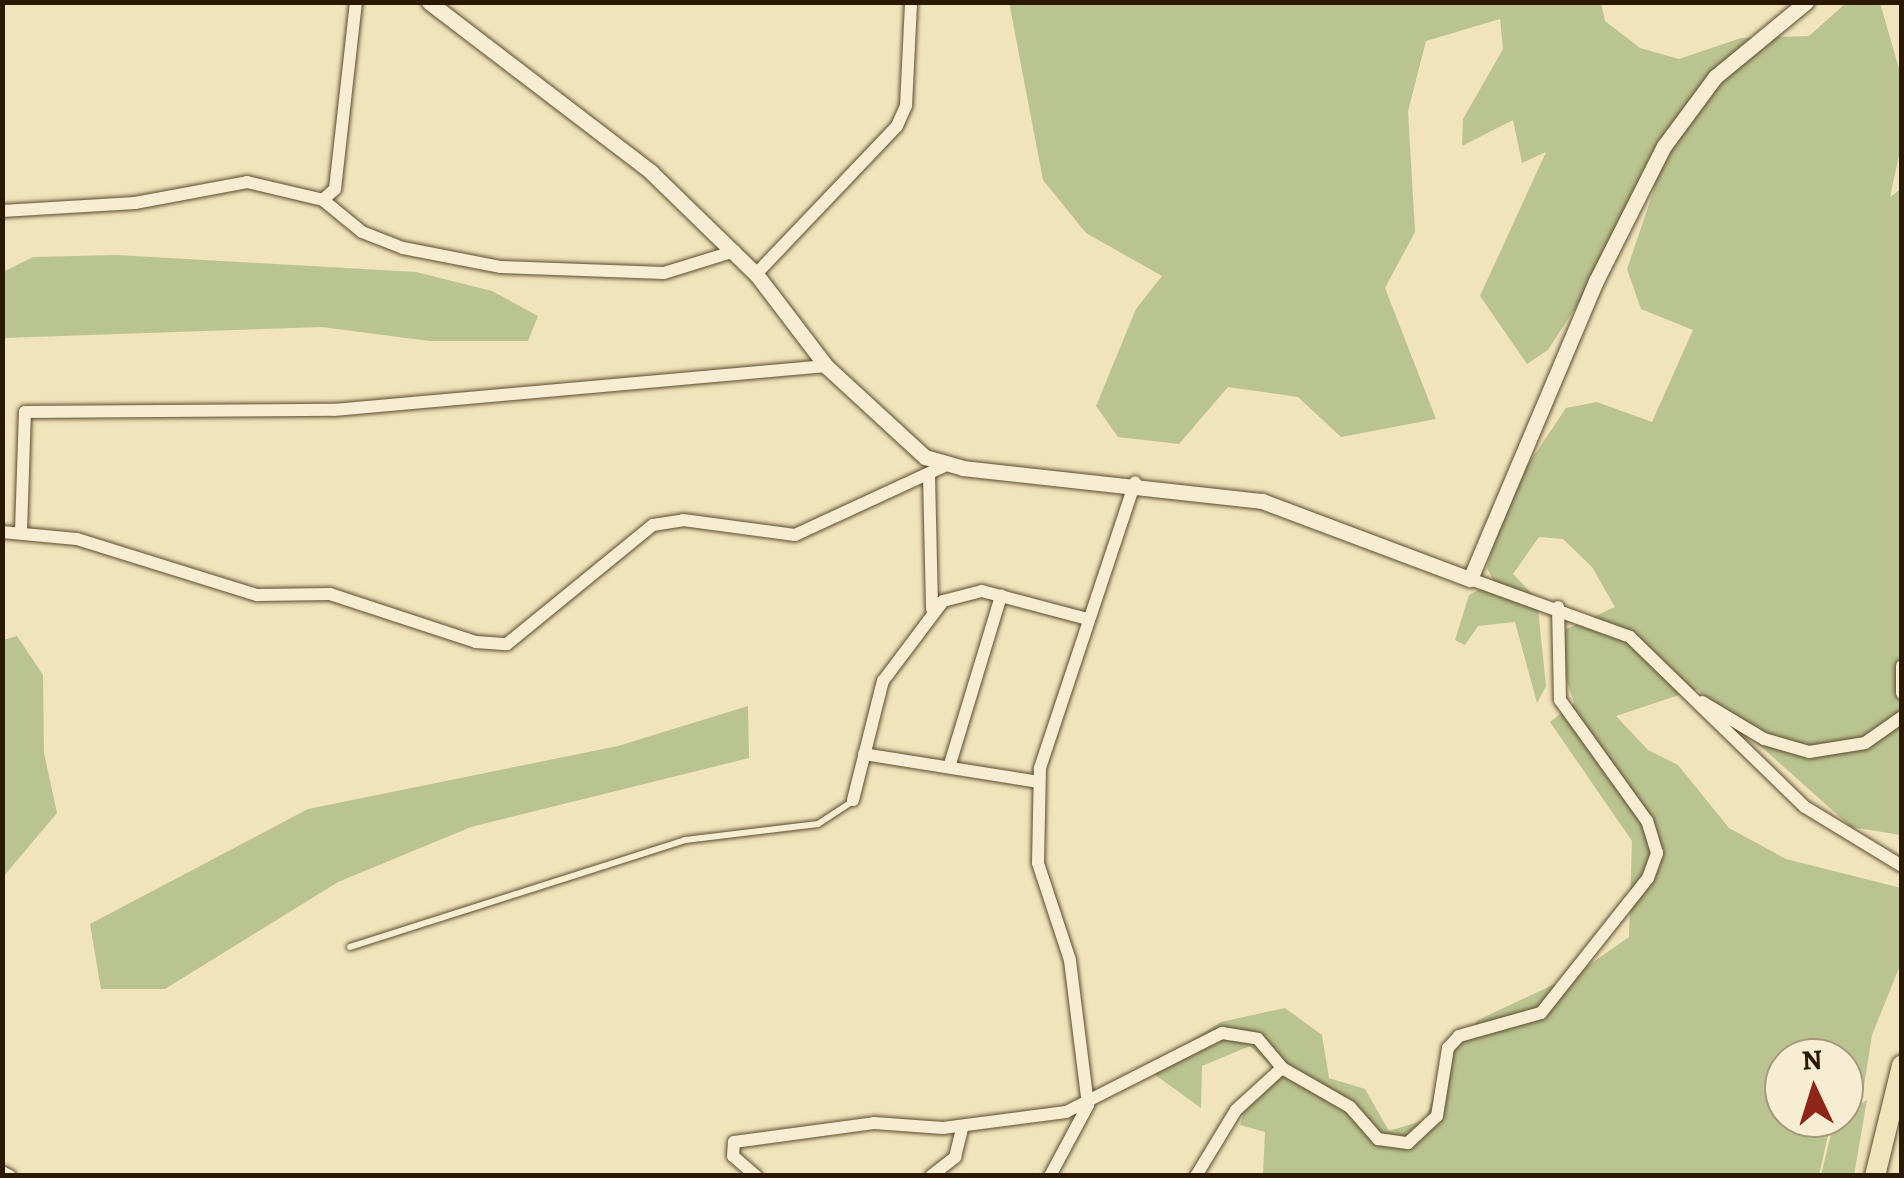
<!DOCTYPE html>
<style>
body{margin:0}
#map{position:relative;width:1904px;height:1178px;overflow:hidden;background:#f1e3ba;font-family:Alegreya,serif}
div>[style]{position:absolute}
.green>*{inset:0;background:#bac490}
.roads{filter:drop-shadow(0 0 2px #5c4b2f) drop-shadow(0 0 2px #5c4b2f)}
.service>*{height:6px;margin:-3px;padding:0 3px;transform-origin:3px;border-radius:3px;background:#f6edd2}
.minor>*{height:12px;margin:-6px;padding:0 6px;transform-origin:6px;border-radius:6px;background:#f6edd2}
.tertiary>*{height:15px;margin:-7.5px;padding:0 7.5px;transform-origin:7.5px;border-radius:7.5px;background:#f6edd2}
.primary>*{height:20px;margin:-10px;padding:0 10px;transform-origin:10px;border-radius:10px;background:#f1e3ba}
span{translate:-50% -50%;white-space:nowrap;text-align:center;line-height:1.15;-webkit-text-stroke:9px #f6edd2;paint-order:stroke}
.frame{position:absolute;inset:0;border:5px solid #2b1801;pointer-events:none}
.north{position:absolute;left:1764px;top:1038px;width:100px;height:100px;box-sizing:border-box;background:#f6edd2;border:2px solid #a5987e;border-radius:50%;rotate:356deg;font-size:28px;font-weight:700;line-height:40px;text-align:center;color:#2b1801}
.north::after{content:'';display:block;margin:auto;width:35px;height:45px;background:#8f2418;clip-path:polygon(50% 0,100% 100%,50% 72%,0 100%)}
</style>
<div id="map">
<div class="green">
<div style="clip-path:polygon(1009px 2px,1601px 3px,1605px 21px,1640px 48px,1679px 59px,1741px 38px,1809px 36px,1846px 3px,1880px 3px,1902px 79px,1901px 146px,1890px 197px,1901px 189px,1901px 835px,1851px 827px,1697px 689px,1616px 716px,1648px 750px,1678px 765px,1729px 828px,1786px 859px,1901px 888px,1901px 963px,1872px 1035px,1863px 1092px,1844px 1103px,1844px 1058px,1784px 1058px,1784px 1118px,1832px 1118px,1819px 1175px,1263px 1175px,1265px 1132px,1240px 1125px,1248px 1099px,1278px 1072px,1250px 1046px,1202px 1066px,1201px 1108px,1147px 1069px,1221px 1022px,1285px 1008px,1322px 1035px,1329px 1078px,1365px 1089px,1389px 1131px,1425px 1120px,1447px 1060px,1478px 1020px,1576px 974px,1629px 937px,1632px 841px,1550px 722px,1574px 703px,1560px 659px,1564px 630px,1615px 607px,1592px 567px,1563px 539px,1539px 537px,1513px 574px,1537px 599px,1546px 686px,1537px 703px,1515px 622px,1478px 626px,1465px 645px,1455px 640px,1469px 595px,1494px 582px,1487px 568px,1508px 494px,1566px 408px,1597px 402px,1652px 422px,1693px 330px,1641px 309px,1627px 269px,1656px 184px,1548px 350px,1527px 364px,1480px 296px,1546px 152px,1522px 163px,1513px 120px,1462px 146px,1463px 119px,1503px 49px,1500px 19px,1426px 41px,1408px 111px,1415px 232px,1385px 288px,1436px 419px,1341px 437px,1298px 397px,1228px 387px,1179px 444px,1118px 437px,1096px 406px,1136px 309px,1162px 276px,1086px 233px,1043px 180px)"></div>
<div style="clip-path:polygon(116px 255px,416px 272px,492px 291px,538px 316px,528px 341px,429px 341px,322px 327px,3px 338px,3px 272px,33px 257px)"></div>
<div style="clip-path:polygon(17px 636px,43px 675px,44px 753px,57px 813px,3px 877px,3px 640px)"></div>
<div style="clip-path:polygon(748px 706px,749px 758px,471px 827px,338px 882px,165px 989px,101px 989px,90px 924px,308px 809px,618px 746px)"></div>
<div style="clip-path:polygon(1867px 1100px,1854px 1175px,1821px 1175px,1835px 1118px)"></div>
</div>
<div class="roads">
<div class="service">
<div style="left:350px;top:947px;width:352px;rotate:-17.7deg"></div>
<div style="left:685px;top:840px;width:134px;rotate:-6.9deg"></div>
<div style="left:818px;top:824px;width:42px;rotate:-33.3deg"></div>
</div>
<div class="minor">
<div style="left:323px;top:200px;width:50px;rotate:39.4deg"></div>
<div style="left:362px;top:232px;width:44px;rotate:21.3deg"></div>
<div style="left:403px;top:248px;width:100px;rotate:11deg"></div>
<div style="left:501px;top:267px;width:163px;rotate:2.1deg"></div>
<div style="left:664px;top:273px;width:74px;rotate:-17.2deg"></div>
<div style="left:2px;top:211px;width:133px;rotate:-3.4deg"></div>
<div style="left:135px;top:203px;width:114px;rotate:-10.6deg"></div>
<div style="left:247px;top:182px;width:78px;rotate:13.3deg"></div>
<div style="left:323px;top:200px;width:16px;rotate:-43deg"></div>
<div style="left:335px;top:189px;width:188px;rotate:-83.6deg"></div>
<div style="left:756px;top:274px;width:204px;rotate:-46.4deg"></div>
<div style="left:897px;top:126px;width:22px;rotate:-66deg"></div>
<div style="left:906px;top:106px;width:104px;rotate:-87.2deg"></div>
<div style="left:929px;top:475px;width:134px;rotate:88.7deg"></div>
<div style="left:21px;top:531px;width:119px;rotate:-88.1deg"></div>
<div style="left:25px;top:412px;width:309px;rotate:-0.4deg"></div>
<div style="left:334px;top:410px;width:494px;rotate:-5.1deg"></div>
<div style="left:2px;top:532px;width:75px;rotate:5.3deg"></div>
<div style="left:77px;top:539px;width:189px;rotate:17.3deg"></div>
<div style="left:257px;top:595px;width:73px;rotate:-0.8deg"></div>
<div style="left:330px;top:594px;width:154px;rotate:18.2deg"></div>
<div style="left:476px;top:642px;width:31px;rotate:4deg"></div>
<div style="left:507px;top:644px;width:188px;rotate:-39.2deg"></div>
<div style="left:653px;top:525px;width:30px;rotate:-9deg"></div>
<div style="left:683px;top:520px;width:113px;rotate:7.6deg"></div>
<div style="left:795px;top:535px;width:164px;rotate:-24.8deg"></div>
<div style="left:1470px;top:579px;width:170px;rotate:19.9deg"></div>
<div style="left:1630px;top:637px;width:244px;rotate:44.2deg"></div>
<div style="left:1805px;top:807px;width:114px;rotate:31.3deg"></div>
<div style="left:1902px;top:666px;width:27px;rotate:90deg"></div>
<div style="left:1702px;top:702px;width:72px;rotate:30.8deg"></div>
<div style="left:1764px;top:739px;width:47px;rotate:16.1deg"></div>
<div style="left:1809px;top:752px;width:57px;rotate:-9.1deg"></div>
<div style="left:1865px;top:743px;width:45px;rotate:-35.1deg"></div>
<div style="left:864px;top:754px;width:176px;rotate:9.1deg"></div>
<div style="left:950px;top:764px;width:176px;rotate:-73.1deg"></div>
<div style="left:853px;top:800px;width:123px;rotate:-75.9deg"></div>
<div style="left:883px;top:681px;width:100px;rotate:-53.1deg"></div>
<div style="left:943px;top:601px;width:40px;rotate:-14.4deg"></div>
<div style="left:982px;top:591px;width:109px;rotate:14.9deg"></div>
<div style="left:2px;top:1172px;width:9px;rotate:27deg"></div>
<div style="left:756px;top:1176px;width:30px;rotate:-139deg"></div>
<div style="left:733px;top:1156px;width:14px;rotate:-86deg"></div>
<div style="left:734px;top:1142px;width:141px;rotate:-7.7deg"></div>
<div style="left:874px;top:1123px;width:69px;rotate:4.1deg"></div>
<div style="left:943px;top:1128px;width:124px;rotate:-7.4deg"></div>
<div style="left:1066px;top:1112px;width:175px;rotate:-26.9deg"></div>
<div style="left:1222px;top:1033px;width:36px;rotate:9deg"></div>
<div style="left:1258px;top:1039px;width:38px;rotate:50deg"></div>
<div style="left:931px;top:1176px;width:31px;rotate:-38deg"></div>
<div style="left:955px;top:1157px;width:32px;rotate:-76deg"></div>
<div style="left:1050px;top:1176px;width:81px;rotate:-61.8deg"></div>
<div style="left:1088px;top:1105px;width:146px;rotate:-97.1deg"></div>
<div style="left:1070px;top:960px;width:102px;rotate:-108.3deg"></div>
<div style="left:1038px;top:863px;width:95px;rotate:-88.8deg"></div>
<div style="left:1040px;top:768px;width:301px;rotate:-71.6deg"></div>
<div style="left:1196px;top:1176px;width:77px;rotate:-58.8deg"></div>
<div style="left:1236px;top:1110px;width:62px;rotate:-42.4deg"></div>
<div style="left:1282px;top:1068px;width:78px;rotate:29.8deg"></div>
<div style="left:1350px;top:1107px;width:43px;rotate:48.8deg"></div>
<div style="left:1378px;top:1139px;width:30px;rotate:8deg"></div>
<div style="left:1408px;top:1143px;width:40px;rotate:-43deg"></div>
<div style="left:1437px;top:1116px;width:69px;rotate:-80.8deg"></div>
<div style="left:1448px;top:1048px;width:16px;rotate:-47deg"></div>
<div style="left:1459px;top:1036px;width:85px;rotate:-15.7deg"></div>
<div style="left:1541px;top:1013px;width:172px;rotate:-51.6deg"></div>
<div style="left:1648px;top:878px;width:27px;rotate:-70deg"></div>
<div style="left:1657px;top:853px;width:34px;rotate:-107deg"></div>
<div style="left:1647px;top:821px;width:149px;rotate:-125.7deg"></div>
<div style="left:1560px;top:700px;width:93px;rotate:-91.2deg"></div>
</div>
<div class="tertiary">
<div style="left:429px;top:2px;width:280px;rotate:37.4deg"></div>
<div style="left:651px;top:172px;width:146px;rotate:44.2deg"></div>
<div style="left:756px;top:274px;width:116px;rotate:52.7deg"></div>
<div style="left:826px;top:366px;width:134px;rotate:42.6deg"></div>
<div style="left:925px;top:457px;width:40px;rotate:16deg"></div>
<div style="left:963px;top:468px;width:301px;rotate:6.3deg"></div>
<div style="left:1262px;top:501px;width:222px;rotate:20.6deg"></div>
<div style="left:1470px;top:579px;width:324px;rotate:-67.1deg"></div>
<div style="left:1596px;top:281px;width:151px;rotate:-63.3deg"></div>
<div style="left:1664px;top:146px;width:86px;rotate:-53.5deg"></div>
<div style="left:1715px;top:77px;width:118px;rotate:-39.5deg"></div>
</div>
<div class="primary">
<div style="left:1875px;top:1176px;width:114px;rotate:-76.3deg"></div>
</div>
</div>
<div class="frame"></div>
<div class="north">N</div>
</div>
